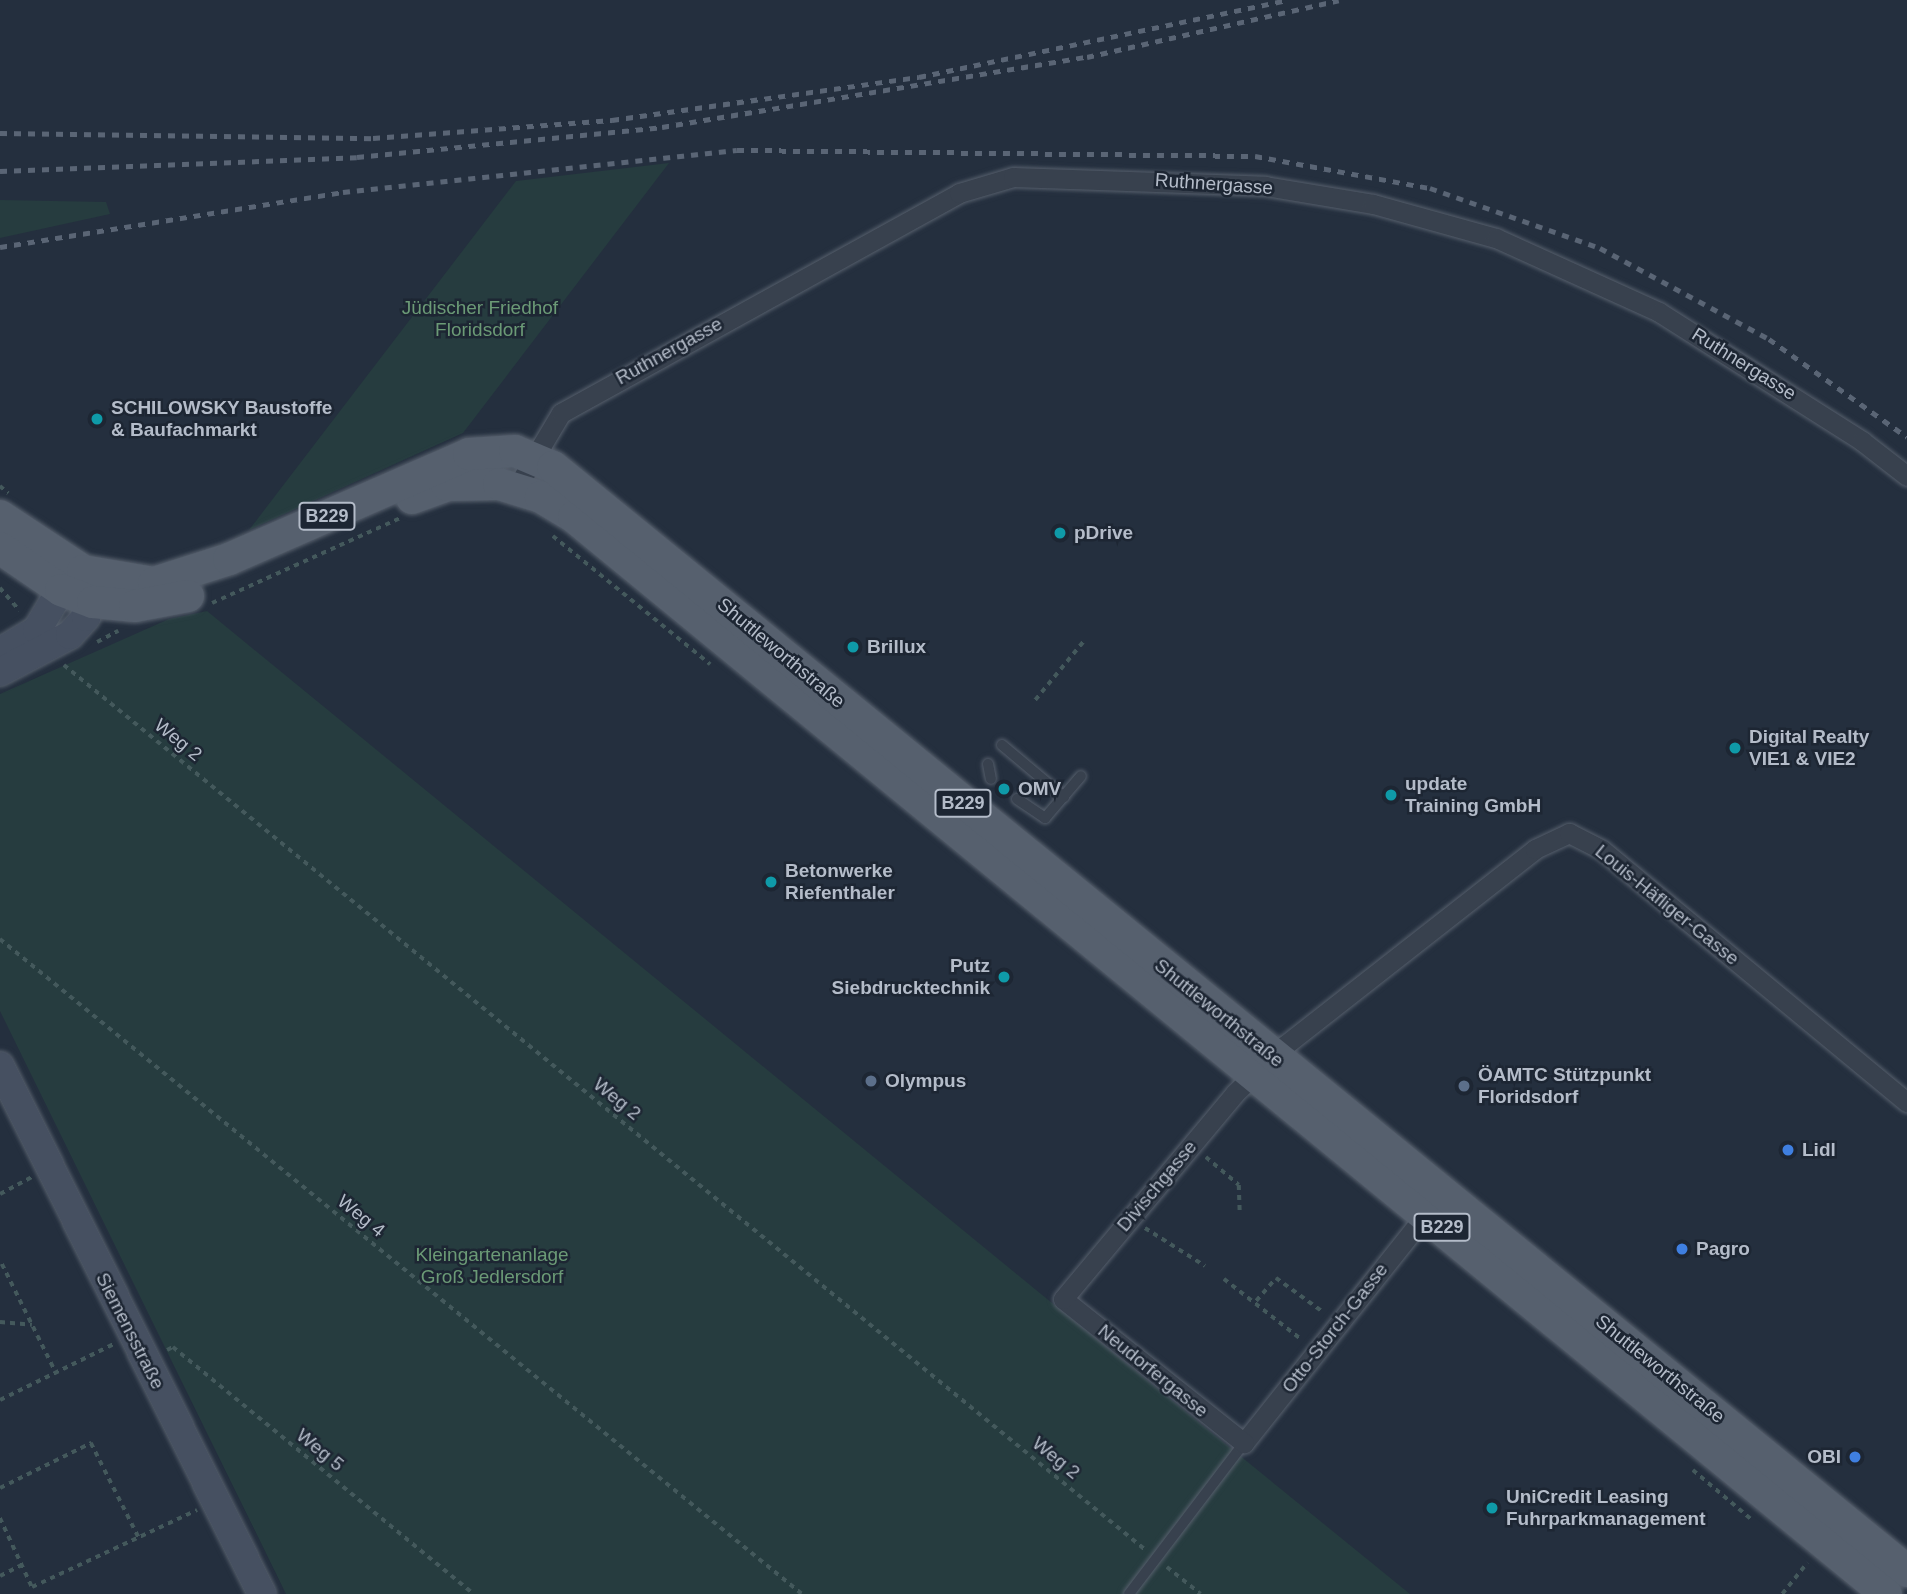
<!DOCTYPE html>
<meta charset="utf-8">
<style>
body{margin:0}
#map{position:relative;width:1907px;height:1594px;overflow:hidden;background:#242f3e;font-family:Arial,sans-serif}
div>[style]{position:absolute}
.green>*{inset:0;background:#263c3f}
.path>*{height:3.5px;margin-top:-1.75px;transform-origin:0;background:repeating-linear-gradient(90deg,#44595c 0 5px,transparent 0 10px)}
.roads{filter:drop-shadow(0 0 2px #565f6c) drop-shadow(0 0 2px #565f6c)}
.service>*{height:10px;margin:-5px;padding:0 5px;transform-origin:5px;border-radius:5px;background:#38414e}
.minor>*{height:19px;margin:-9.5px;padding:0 9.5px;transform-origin:9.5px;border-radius:9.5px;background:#38414e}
.secondary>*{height:28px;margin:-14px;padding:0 14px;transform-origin:14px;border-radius:14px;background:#465061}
.primary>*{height:32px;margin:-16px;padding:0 16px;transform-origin:16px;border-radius:16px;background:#56606e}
.rail>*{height:5px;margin-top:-2.5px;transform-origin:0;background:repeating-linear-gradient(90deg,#5a6575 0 7px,transparent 0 14px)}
.dots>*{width:19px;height:19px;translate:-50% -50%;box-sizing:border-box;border:4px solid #1d2633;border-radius:50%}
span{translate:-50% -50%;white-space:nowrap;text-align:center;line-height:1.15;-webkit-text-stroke:5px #1d2633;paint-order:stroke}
.shield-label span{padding:2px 5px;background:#1d2633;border:2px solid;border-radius:5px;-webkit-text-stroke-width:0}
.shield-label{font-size:18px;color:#b4bcc9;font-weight:700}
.street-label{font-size:19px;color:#b4bcc9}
.park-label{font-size:19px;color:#6b9a76}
.poi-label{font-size:19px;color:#b4bcc9;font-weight:700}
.left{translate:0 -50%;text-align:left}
.right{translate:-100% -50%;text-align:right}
</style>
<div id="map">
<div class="green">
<div style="clip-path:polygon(669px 163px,463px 433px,249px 530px,516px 181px)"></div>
<div style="clip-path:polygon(0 200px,106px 202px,110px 214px,0 238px)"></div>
<div style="clip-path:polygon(207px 611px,1041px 1294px,1410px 1594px,286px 1594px,0 1011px,0 694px,169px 619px)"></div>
</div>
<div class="path">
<div style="left:0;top:486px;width:11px;rotate:41deg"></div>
<div style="left:553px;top:536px;width:203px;rotate:39.2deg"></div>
<div style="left:0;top:588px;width:30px;rotate:49deg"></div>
<div style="left:212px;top:603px;width:206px;rotate:-24.3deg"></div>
<div style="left:97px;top:642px;width:24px;rotate:-28deg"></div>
<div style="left:64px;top:665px;width:1399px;rotate:39.29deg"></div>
<div style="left:1035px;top:700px;width:75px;rotate:-50.4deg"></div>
<div style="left:0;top:939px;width:1035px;rotate:39.24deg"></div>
<div style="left:1206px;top:1157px;width:43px;rotate:40.3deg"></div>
<div style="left:1239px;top:1185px;width:28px;rotate:88deg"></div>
<div style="left:0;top:1194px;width:36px;rotate:-28deg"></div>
<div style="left:1145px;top:1228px;width:71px;rotate:32.3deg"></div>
<div style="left:2px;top:1264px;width:122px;rotate:63.6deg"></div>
<div style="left:1224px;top:1279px;width:99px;rotate:38deg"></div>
<div style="left:1256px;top:1301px;width:30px;rotate:-49deg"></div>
<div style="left:1276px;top:1278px;width:58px;rotate:35.9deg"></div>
<div style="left:0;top:1322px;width:32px;rotate:5deg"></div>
<div style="left:167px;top:1350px;width:7px;rotate:-27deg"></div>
<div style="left:173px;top:1347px;width:389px;rotate:39.4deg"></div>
<div style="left:0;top:1400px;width:127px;rotate:-26.2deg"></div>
<div style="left:1693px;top:1470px;width:76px;rotate:40.2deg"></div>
<div style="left:0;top:1488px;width:102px;rotate:-26.3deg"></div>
<div style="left:91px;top:1443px;width:106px;rotate:63.2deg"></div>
<div style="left:0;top:1518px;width:76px;rotate:65.1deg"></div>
<div style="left:32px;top:1587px;width:182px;rotate:-25deg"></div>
<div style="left:1167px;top:1567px;width:43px;rotate:38.5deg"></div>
<div style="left:0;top:1576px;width:25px;rotate:-27deg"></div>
<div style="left:1782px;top:1594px;width:40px;rotate:-51deg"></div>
</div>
<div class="roads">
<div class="service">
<div style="left:1002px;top:745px;width:81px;rotate:40deg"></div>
<div style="left:988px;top:764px;width:15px;rotate:79deg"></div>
<div style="left:1017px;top:799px;width:34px;rotate:34deg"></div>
<div style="left:1045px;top:818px;width:55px;rotate:-49.4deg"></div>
<div style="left:1129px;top:1594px;width:190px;rotate:-52.7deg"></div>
</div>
<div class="minor">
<div style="left:517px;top:487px;width:86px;rotate:-59.3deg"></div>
<div style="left:561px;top:413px;width:455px;rotate:-28.9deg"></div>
<div style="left:959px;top:193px;width:56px;rotate:-16.5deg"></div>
<div style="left:1013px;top:177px;width:252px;rotate:2deg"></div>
<div style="left:1265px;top:186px;width:109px;rotate:9.5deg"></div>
<div style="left:1373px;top:204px;width:128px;rotate:15.5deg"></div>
<div style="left:1496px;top:238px;width:179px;rotate:24.4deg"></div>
<div style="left:1659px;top:312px;width:241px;rotate:32.4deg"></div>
<div style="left:1862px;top:441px;width:57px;rotate:37.9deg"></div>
<div style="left:1426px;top:1214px;width:293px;rotate:128.5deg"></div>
<div style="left:1244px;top:1443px;width:231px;rotate:-141.5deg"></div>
<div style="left:1063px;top:1299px;width:268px;rotate:-50.1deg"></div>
<div style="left:1235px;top:1093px;width:68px;rotate:-43.8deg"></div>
<div style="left:1284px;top:1046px;width:319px;rotate:-38.1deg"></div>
<div style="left:1535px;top:849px;width:38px;rotate:-25deg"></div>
<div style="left:1569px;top:833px;width:37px;rotate:27deg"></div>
<div style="left:1602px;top:850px;width:396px;rotate:39.6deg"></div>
</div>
<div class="secondary">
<div style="left:0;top:652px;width:43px;rotate:-30.7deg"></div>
<div style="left:37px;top:630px;width:69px;rotate:-59.3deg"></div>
<div style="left:0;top:672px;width:79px;rotate:-27.9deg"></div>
<div style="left:70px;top:635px;width:24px;rotate:-48deg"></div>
<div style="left:86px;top:617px;width:37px;rotate:-70deg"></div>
<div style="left:0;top:1066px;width:589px;rotate:63.61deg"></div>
</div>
<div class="primary">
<div style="left:412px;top:498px;width:37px;rotate:-20deg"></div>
<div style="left:447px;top:485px;width:52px;rotate:-1.1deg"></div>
<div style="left:499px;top:484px;width:44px;rotate:17.2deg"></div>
<div style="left:541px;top:497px;width:39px;rotate:31deg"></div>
<div style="left:574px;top:517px;width:1697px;rotate:39.38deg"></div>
<div style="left:0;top:516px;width:100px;rotate:33.5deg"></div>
<div style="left:83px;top:571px;width:72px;rotate:9.6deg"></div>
<div style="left:154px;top:583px;width:79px;rotate:-17.7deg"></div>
<div style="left:229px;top:559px;width:262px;rotate:-23.6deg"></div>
<div style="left:469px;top:454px;width:46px;rotate:-3.7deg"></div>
<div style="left:515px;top:451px;width:41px;rotate:22.8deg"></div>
<div style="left:553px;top:467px;width:1747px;rotate:39.19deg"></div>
<div style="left:0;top:548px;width:74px;rotate:34.5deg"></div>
<div style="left:61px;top:590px;width:34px;rotate:21deg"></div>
<div style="left:93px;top:602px;width:42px;rotate:5.4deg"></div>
<div style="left:135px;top:606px;width:54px;rotate:-10.7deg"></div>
</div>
</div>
<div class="rail">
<div style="left:0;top:133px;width:373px;rotate:0.8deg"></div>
<div style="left:373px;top:138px;width:240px;rotate:-4.3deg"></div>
<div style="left:612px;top:120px;width:310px;rotate:-8deg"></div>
<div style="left:919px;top:77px;width:377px;rotate:-11.8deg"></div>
<div style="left:0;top:171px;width:357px;rotate:-2.2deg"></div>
<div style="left:357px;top:157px;width:306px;rotate:-5.6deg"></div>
<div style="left:662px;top:127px;width:431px;rotate:-9.4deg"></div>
<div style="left:1087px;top:57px;width:258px;rotate:-12.7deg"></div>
<div style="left:0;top:247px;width:347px;rotate:-9.1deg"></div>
<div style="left:343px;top:192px;width:396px;rotate:-6.1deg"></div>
<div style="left:737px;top:150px;width:518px;rotate:0.66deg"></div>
<div style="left:1255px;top:156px;width:178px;rotate:10.4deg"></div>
<div style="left:1430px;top:188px;width:180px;rotate:19.4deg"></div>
<div style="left:1600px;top:248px;width:192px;rotate:28.3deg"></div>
<div style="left:1769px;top:339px;width:169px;rotate:35.4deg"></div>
</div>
<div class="dots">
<div style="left:97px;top:419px;background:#0f9aa8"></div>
<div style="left:1060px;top:533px;background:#0f9aa8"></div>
<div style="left:853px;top:647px;background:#0f9aa8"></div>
<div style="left:1735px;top:748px;background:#0f9aa8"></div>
<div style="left:1004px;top:789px;background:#0f9aa8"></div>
<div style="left:1391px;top:795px;background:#0f9aa8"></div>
<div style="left:771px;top:882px;background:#0f9aa8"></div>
<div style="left:1004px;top:977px;background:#0f9aa8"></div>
<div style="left:871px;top:1081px;background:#5c6f8a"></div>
<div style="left:1464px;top:1086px;background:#5c6f8a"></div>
<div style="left:1788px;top:1150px;background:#3f7fe0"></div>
<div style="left:1682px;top:1249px;background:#3f7fe0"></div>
<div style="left:1855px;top:1457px;background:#3f7fe0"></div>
<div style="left:1492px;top:1508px;background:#0f9aa8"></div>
</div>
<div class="shield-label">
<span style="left:327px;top:516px">B229</span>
<span style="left:963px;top:803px">B229</span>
<span style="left:1442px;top:1227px">B229</span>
</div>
<div class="street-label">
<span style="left:1214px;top:184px;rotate:4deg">Ruthnergasse</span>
<span style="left:669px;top:351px;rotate:-29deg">Ruthnergasse</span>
<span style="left:1744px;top:364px;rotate:32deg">Ruthnergasse</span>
<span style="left:781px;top:653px;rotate:40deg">Shuttleworthstraße</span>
<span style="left:178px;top:740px;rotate:39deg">Weg 2</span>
<span style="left:1667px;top:905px;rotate:39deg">Louis-Häfliger-Gasse</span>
<span style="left:1219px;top:1013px;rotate:39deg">Shuttleworthstraße</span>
<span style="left:617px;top:1099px;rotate:39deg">Weg 2</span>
<span style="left:1157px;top:1186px;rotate:-50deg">Divischgasse</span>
<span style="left:361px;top:1216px;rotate:39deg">Weg 4</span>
<span style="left:1335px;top:1328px;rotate:-52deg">Otto-Storch-Gasse</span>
<span style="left:130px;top:1331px;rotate:63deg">Siemensstraße</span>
<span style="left:1660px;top:1369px;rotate:39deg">Shuttleworthstraße</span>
<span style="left:1153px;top:1371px;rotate:39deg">Neudorfergasse</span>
<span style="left:320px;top:1450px;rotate:39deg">Weg 5</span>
<span style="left:1056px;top:1458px;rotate:39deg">Weg 2</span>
</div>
<div class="park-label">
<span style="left:480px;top:319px">Jüdischer Friedhof<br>Floridsdorf</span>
<span style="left:492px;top:1266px">Kleingartenanlage<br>Groß Jedlersdorf</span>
</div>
<div class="poi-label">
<span class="left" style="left:111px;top:419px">SCHILOWSKY Baustoffe<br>&amp; Baufachmarkt</span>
<span class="left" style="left:1074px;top:533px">pDrive</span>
<span class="left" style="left:867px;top:647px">Brillux</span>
<span class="left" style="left:1749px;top:748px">Digital Realty<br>VIE1 &amp; VIE2</span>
<span class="left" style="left:1405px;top:795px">update<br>Training GmbH</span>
<span class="left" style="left:1018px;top:789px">OMV</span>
<span class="left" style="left:785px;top:882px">Betonwerke<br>Riefenthaler</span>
<span class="right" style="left:990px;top:977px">Putz<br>Siebdrucktechnik</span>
<span class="left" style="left:1478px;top:1086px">ÖAMTC Stützpunkt<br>Floridsdorf</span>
<span class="left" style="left:885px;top:1081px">Olympus</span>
<span class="left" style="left:1802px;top:1150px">Lidl</span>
<span class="left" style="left:1696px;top:1249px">Pagro</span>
<span class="right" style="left:1841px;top:1457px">OBI</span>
<span class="left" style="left:1506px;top:1508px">UniCredit Leasing<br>Fuhrparkmanagement</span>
</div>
</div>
